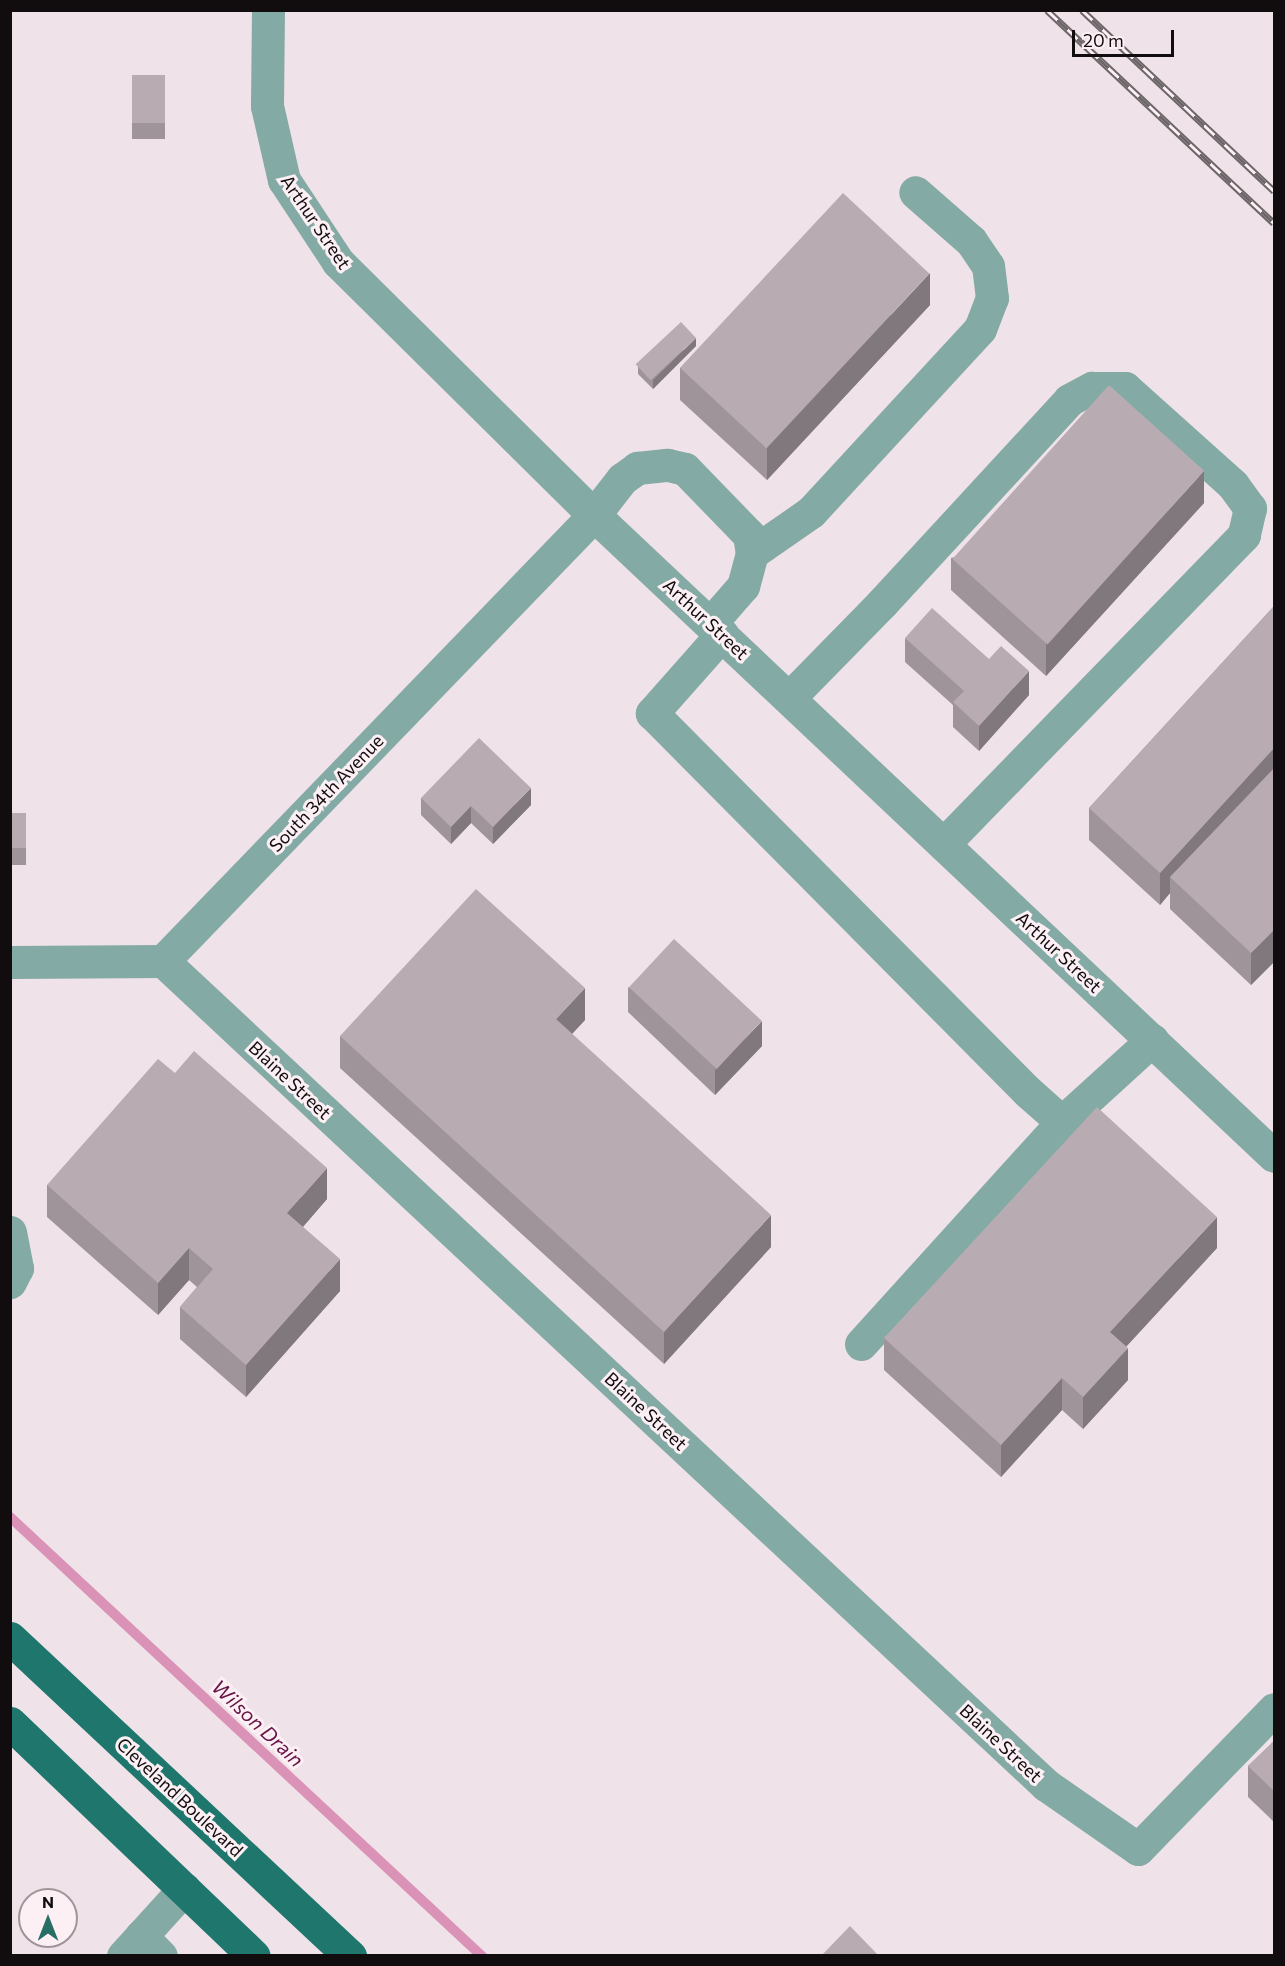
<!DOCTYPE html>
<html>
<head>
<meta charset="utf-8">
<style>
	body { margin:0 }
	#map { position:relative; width:1285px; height:1966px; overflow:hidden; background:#efe2e8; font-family:Commissioner,sans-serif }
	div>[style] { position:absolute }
	.stream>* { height:10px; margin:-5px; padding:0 5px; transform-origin:5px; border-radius:5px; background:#da93b7 }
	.minor>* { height:33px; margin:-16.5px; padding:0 16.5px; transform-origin:16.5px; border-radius:16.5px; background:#83aaa4 }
	.major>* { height:33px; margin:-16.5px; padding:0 16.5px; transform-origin:16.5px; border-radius:16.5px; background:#1e766c }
	.rail>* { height:7px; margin-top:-3.5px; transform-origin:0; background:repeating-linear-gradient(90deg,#fcf0f5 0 14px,#6d6669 0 28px); box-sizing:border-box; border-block:2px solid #6d6669 }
	.wall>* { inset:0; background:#9e9499; transform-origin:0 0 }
	.shaded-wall>* { inset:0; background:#81787d }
	.building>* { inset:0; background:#b8acb2; transform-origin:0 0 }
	span { translate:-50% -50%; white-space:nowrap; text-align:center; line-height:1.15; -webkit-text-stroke:6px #fcf0f5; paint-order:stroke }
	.street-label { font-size:18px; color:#110d0f }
	.water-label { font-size:20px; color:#661446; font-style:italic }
	.frame { position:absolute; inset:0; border:12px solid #110d0f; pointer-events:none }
	.north { position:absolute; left:18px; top:1888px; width:60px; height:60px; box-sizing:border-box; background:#fcf0f5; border:2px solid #9e9599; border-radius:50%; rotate:0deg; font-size:16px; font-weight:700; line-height:24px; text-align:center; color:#110d0f }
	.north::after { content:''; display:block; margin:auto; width:21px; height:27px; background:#276f66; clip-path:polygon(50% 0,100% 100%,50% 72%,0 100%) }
	.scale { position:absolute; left:1072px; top:30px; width:102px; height:27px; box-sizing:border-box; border:3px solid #110d0f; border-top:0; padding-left:8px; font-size:18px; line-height:21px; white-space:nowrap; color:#110d0f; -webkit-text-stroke:4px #fcf0f5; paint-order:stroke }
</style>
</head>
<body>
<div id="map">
	<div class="stream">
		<div style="left:10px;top:1517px;width:645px;rotate:42.93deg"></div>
	</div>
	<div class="minor">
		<div style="left:268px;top:10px;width:96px;rotate:90.6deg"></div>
		<div style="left:267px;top:106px;width:76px;rotate:77.1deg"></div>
		<div style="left:284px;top:180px;width:98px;rotate:56.6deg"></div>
		<div style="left:338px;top:262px;width:360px;rotate:44.7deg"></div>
		<div style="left:594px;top:515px;width:934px;rotate:43.31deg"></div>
		<div style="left:752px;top:553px;width:72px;rotate:-34.8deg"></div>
		<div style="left:811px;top:512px;width:249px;rotate:-47.3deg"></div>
		<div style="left:980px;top:329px;width:33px;rotate:-69deg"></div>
		<div style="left:992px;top:298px;width:32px;rotate:-97deg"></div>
		<div style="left:988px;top:266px;width:30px;rotate:-124deg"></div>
		<div style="left:971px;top:241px;width:74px;rotate:-138.8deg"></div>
		<div style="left:722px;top:634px;width:106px;rotate:131.5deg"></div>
		<div style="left:652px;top:713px;width:534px;rotate:45.23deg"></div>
		<div style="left:1028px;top:1092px;width:45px;rotate:41.4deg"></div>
		<div style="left:1062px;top:1122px;width:122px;rotate:-42.3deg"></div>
		<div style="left:789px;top:698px;width:133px;rotate:-45.6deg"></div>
		<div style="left:882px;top:603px;width:276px;rotate:-47.3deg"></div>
		<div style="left:1069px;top:400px;width:26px;rotate:-28deg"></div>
		<div style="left:1092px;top:388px;width:33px"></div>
		<div style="left:1125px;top:388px;width:145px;rotate:41.9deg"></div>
		<div style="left:1233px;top:485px;width:29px;rotate:54deg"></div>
		<div style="left:1250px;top:508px;width:28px;rotate:103deg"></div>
		<div style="left:1244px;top:535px;width:431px;rotate:134.2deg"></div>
		<div style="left:163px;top:961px;width:1208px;rotate:43.02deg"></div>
		<div style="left:1046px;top:1785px;width:112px;rotate:34.8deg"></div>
		<div style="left:1138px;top:1849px;width:195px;rotate:-45.8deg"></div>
		<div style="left:10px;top:962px;width:153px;rotate:-0.4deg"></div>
		<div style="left:163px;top:961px;width:620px;rotate:-45.98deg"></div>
		<div style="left:594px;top:515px;width:46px;rotate:-52.1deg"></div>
		<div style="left:622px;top:479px;width:19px;rotate:-36deg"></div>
		<div style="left:637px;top:468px;width:31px;rotate:-6deg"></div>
		<div style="left:668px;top:465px;width:17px;rotate:13deg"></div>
		<div style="left:685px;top:469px;width:92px;rotate:45.9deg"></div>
		<div style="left:749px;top:535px;width:18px;rotate:81deg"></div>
		<div style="left:752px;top:553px;width:34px;rotate:105deg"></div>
		<div style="left:743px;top:586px;width:50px;rotate:131deg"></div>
		<div style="left:10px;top:1232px;width:37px;rotate:79deg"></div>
		<div style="left:17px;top:1268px;width:16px;rotate:117deg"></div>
		<div style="left:861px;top:1344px;width:299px;rotate:-47.8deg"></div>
		<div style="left:141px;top:1936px;width:28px;rotate:45deg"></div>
		<div style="left:123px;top:1956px;width:91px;rotate:-47.7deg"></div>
	</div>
	<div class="major">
		<div style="left:10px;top:1638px;width:466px;rotate:43.1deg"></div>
		<div style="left:10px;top:1723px;width:337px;rotate:43.7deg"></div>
	</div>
	<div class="rail">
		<div style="left:1047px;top:10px;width:311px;rotate:43.2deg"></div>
		<div style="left:1082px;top:10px;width:264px;rotate:43.3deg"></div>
	</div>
	<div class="wall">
		<div style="left:132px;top:75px;width:33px;height:64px"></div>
		<div style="clip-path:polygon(930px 305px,767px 480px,680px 400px,680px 368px)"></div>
		<div style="clip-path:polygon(696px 346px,653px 389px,638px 374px,638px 366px)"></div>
		<div style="clip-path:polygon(1204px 503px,1046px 676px,951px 590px,951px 558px)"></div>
		<div style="clip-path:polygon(1275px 605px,1275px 961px,1251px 985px,1170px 909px,1170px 893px,1160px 905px,1089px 840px,1089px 808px)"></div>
		<div style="clip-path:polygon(905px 638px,1029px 695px,979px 751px,953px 727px,953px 705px,905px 662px)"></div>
		<div style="clip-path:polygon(421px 798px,531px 805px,493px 844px,471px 823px,451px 844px,421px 815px)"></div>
		<div style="left:10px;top:813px;width:16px;height:52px"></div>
		<div style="clip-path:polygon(628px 987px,762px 1046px,715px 1095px,628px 1012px)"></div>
		<div style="clip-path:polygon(585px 1020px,572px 1034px,771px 1247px,664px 1364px,340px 1068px,340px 1036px)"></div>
		<div style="clip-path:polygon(47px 1185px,327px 1199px,303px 1227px,340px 1291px,246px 1397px,180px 1339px,180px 1307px,197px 1287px,189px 1280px,158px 1315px,47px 1217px)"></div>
		<div style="clip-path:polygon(1217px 1248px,1126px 1347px,1128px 1380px,1083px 1429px,1062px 1410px,1001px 1477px,884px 1370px,884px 1338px)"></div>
		<div style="clip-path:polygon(1275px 1740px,1275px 1823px,1248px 1797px,1248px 1766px)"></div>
	</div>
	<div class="shaded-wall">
		<div style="clip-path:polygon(930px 273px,930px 305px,767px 480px,767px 448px)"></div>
		<div style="clip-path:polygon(696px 338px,696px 346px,653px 389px,653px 380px)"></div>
		<div style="clip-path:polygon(1204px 471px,1204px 503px,1046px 676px,1046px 644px)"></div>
		<div style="clip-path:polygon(1029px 671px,1029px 695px,979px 751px,979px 726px)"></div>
		<div style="clip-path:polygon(1275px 747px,1275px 779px,1170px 877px,1170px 893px,1160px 905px,1160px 873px)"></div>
		<div style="clip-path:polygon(531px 788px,531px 805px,493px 844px,493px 827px)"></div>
		<div style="clip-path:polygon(471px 806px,471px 823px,451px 844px,451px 827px)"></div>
		<div style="clip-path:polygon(1275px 929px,1275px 961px,1251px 985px,1251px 953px)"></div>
		<div style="clip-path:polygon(585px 988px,585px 1020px,556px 1051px,556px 1019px)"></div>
		<div style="clip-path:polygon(762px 1021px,762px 1046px,715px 1095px,715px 1070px)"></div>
		<div style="clip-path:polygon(327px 1168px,327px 1199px,287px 1245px,287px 1213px)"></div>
		<div style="clip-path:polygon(771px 1215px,771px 1247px,664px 1364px,664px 1332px)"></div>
		<div style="clip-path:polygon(1217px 1217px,1217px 1248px,1110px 1364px,1110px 1332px)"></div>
		<div style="clip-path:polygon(189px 1248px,189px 1280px,158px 1315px,158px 1283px)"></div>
		<div style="clip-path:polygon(340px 1259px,340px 1291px,246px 1397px,246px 1365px)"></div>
		<div style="clip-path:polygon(1128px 1348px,1128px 1380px,1083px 1429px,1083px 1397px)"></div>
		<div style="clip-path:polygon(1062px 1378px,1062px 1410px,1001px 1477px,1001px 1445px)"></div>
	</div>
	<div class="building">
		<div style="left:132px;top:75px;width:33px;height:48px"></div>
		<div style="left:843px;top:193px;width:118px;height:239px;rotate:43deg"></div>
		<div style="left:681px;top:322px;width:22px;height:62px;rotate:47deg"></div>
		<div style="left:1109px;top:385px;width:128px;height:234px;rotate:42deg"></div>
		<div style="clip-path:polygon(1275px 605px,1275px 747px,1160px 873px,1089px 808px)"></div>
		<div style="clip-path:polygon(932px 608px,989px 659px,1001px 646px,1029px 671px,979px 726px,953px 702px,964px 691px,905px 638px)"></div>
		<div style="clip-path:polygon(479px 738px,531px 788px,493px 827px,471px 806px,451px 827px,421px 798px)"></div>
		<div style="clip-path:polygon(1275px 767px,1275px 929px,1251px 953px,1170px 877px)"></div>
		<div style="left:10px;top:813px;width:16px;height:35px"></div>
		<div style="clip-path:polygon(476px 889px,585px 988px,556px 1019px,771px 1215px,664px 1332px,340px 1036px)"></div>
		<div style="left:674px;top:939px;width:120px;height:66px;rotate:43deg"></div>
		<div style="clip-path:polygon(194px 1051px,327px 1168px,287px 1213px,340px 1259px,246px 1365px,180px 1307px,213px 1269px,189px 1248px,158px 1283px,47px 1185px,158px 1059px,175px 1073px)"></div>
		<div style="clip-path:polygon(1097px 1107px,1217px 1217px,1110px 1332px,1128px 1348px,1083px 1397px,1062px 1378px,1001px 1445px,884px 1338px)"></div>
		<div style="clip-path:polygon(1275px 1740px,1275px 1792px,1248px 1766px)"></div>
		<div style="clip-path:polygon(850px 1926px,879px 1956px,821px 1956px)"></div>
	</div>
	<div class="street-label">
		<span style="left:316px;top:222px;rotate:56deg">Arthur Street</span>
		<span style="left:706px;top:619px;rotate:43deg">Arthur Street</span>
		<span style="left:326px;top:793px;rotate:-46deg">South 34th Avenue</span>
		<span style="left:1059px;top:952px;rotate:43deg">Arthur Street</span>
		<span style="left:290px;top:1080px;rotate:43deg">Blaine Street</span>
		<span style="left:646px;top:1411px;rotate:43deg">Blaine Street</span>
		<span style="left:1001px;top:1743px;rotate:43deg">Blaine Street</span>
		<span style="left:180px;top:1797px;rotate:43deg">Cleveland Boulevard</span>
	</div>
	<div class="water-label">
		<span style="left:258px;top:1723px;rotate:43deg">Wilson Drain</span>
	</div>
	<div class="frame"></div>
	<div class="north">N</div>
	<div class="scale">20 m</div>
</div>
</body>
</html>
